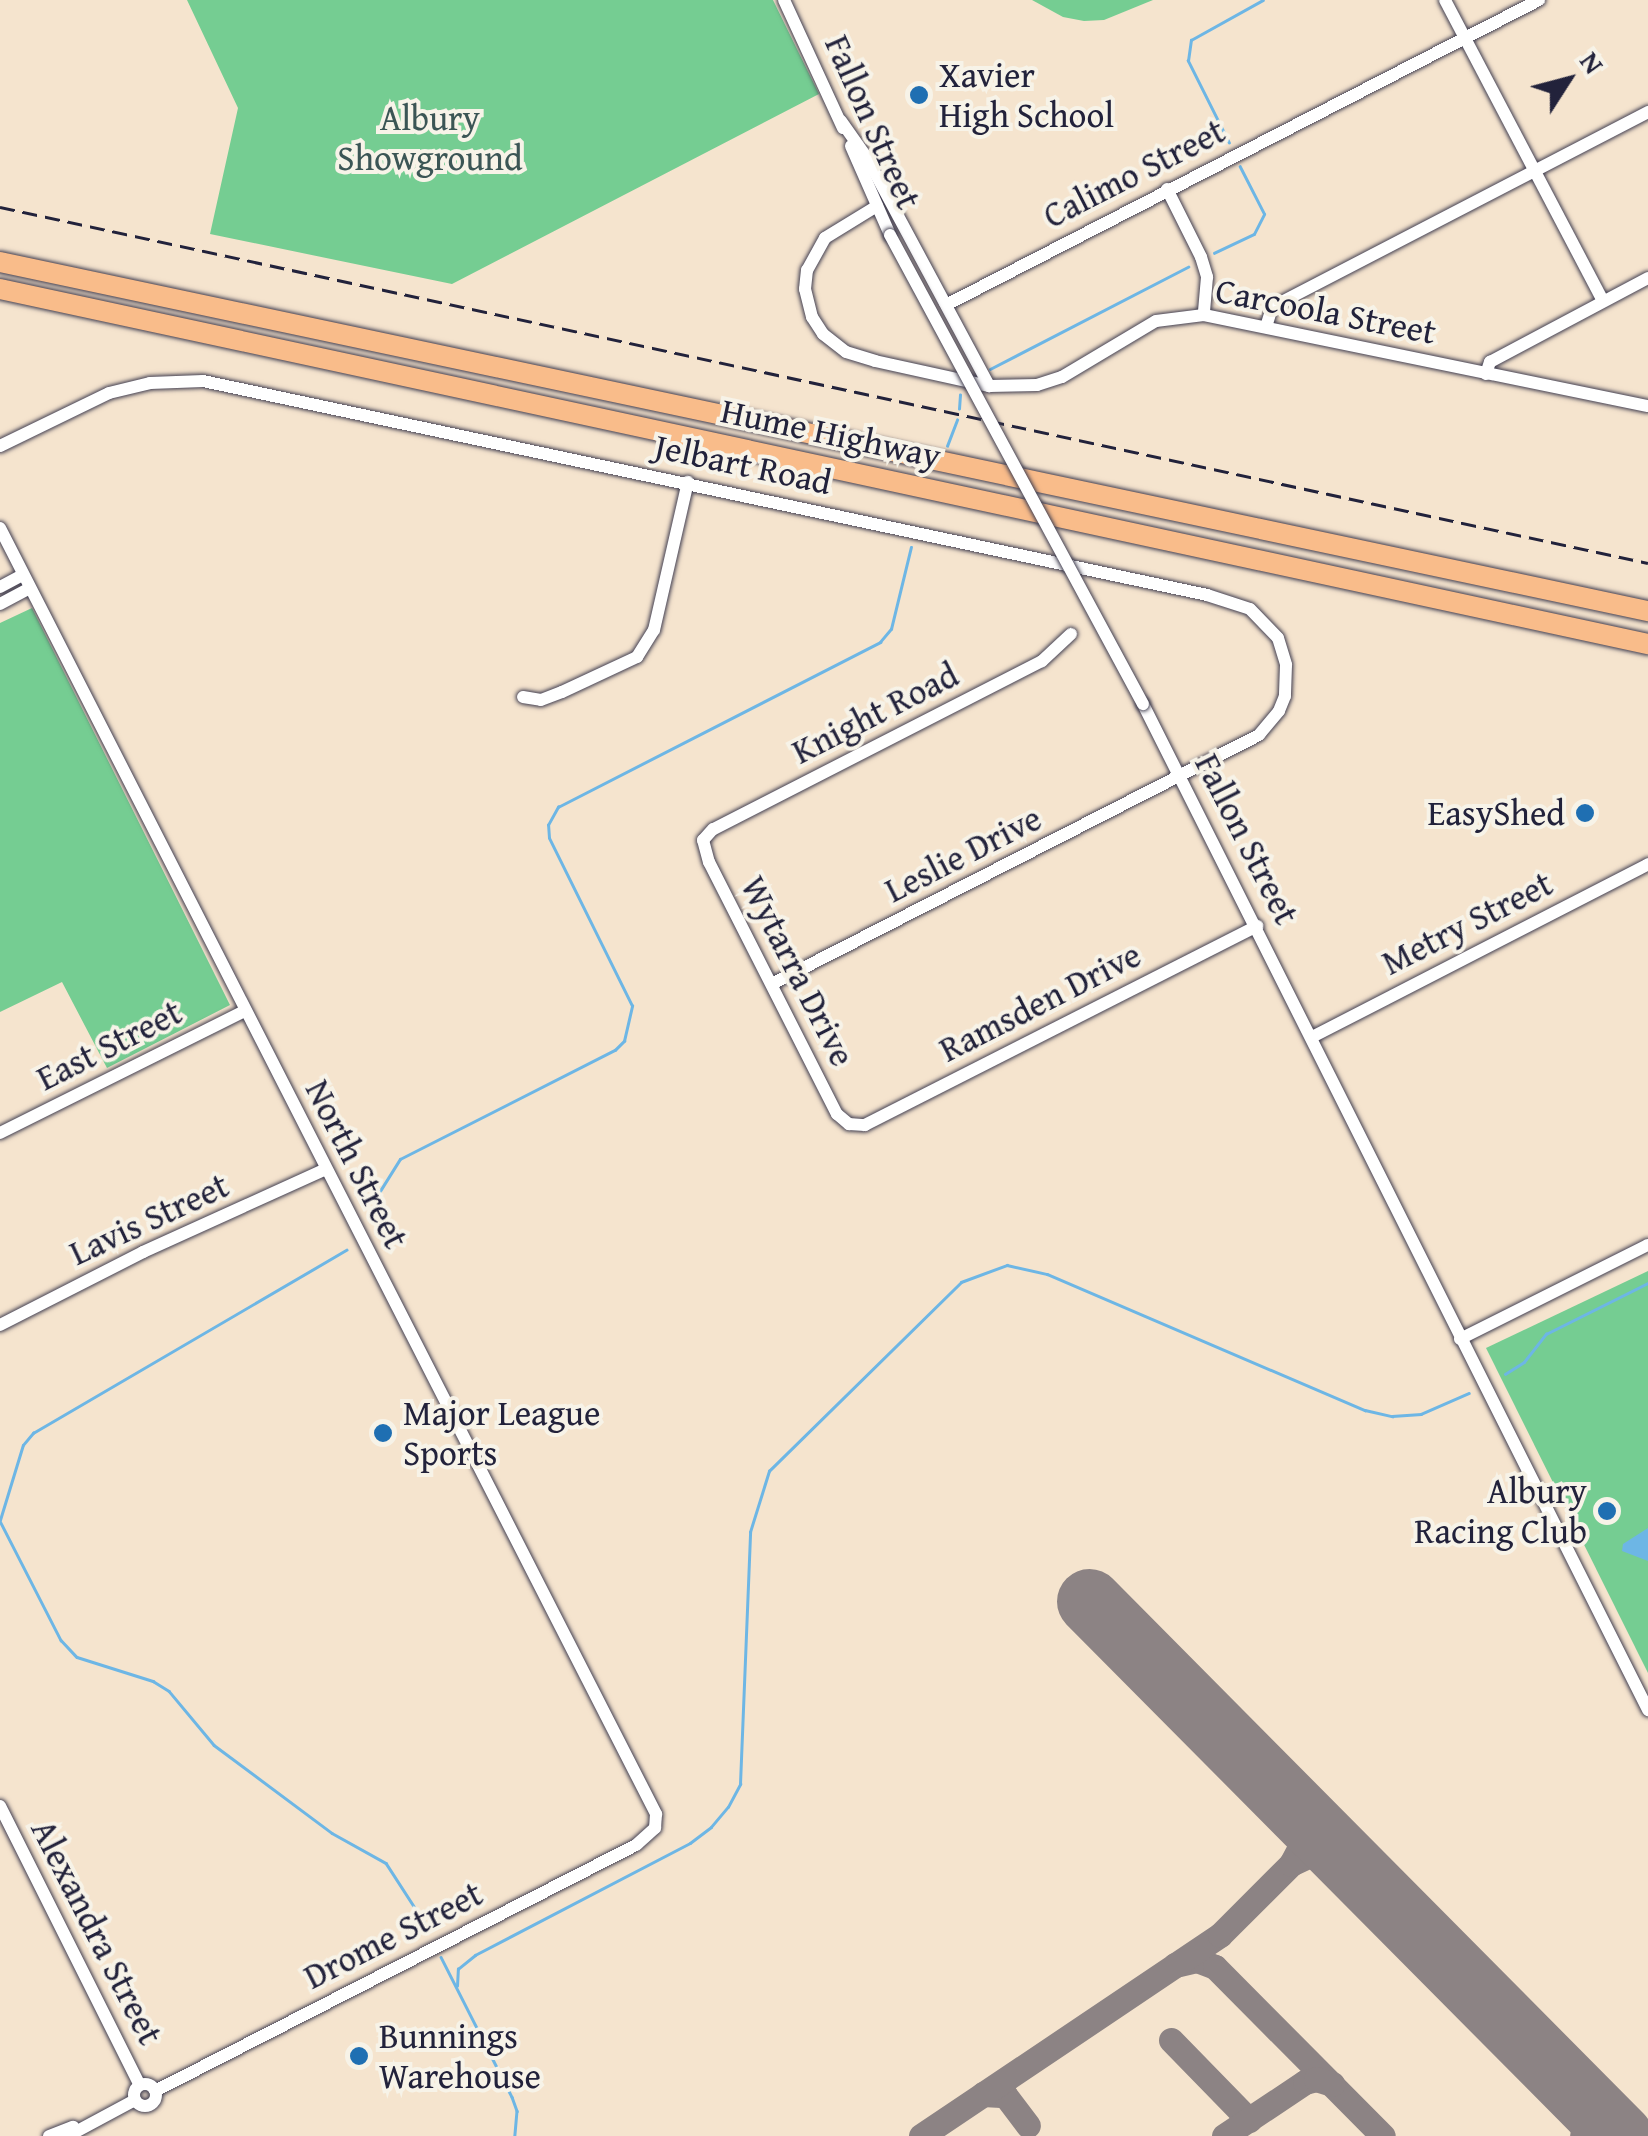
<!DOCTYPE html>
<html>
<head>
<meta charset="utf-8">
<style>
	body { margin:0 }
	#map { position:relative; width:1648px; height:2136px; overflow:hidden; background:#f5e4ce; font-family:"Gentium Book Plus",serif }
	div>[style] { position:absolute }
	.green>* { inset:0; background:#75cd92 }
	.water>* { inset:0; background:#6db6e5 }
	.stream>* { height:2.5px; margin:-1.25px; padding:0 1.25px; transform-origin:1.25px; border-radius:1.25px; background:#6db6e5 }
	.taxiway>* { height:25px; margin:-12.5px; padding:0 12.5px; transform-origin:12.5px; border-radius:12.5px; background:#8c8384 }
	.runway>* { height:65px; margin:-32.5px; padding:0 32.5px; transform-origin:32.5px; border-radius:32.5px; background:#8c8384 }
	.roads { filter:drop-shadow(0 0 2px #423f51) drop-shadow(0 0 2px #423f51) }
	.minor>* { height:12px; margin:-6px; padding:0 6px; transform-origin:6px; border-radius:6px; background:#fff }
	.minor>.ring { margin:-6px; padding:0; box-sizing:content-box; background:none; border:12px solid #fff; border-radius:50% }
	.highway>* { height:20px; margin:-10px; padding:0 10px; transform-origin:10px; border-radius:10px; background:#f9bc8a }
	.rail>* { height:2.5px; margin-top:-1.25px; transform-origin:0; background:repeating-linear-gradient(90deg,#22223b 0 15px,transparent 0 23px) }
	.bridges { filter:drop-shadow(0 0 2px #423f51) drop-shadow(0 0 2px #423f51) }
	.minor-bridge>* { height:12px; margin:-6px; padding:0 6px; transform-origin:6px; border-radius:6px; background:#fff }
	.dots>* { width:28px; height:28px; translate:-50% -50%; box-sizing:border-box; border:5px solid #f7f3e8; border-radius:50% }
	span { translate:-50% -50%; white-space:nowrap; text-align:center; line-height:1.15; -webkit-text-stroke:8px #f7f3e8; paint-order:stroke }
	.poi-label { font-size:35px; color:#22223b }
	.left { translate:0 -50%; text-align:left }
	.right { translate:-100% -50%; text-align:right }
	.park-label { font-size:35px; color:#3b5555 }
	.street-label { font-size:35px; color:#22223b }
	.north { position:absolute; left:1518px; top:30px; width:100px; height:100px; -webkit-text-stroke:8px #f7f3e8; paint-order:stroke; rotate:54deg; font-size:28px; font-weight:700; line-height:40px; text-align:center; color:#22223b }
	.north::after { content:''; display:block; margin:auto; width:35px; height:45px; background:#22223b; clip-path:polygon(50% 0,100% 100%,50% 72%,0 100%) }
</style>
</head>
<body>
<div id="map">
	<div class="green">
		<div style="clip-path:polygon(187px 0,773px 0,819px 94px,452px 284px,210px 234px,238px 108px)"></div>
		<div style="clip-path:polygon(1032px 0,1153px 0,1104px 20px,1084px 21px,1063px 17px)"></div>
		<div style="clip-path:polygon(32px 608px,230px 1005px,107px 1068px,62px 982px,0 1012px,0 623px)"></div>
		<div style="clip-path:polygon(1648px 1271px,1648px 1673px,1486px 1348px)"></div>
	</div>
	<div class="water">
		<div style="clip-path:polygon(1648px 1528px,1648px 1561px,1622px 1551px,1623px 1544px)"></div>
	</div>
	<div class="stream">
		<div style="left:1229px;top:143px;width:92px;rotate:-116.6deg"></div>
		<div style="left:1188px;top:61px;width:21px;rotate:-82deg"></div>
		<div style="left:1191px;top:40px;width:82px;rotate:-29.1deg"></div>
		<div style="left:1214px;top:253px;width:44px;rotate:-25.4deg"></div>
		<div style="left:1254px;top:234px;width:22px;rotate:-63deg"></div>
		<div style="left:1264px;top:214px;width:53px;rotate:-117.1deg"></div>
		<div style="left:990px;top:369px;width:223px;rotate:-27.3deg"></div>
		<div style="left:959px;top:409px;width:14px;rotate:-86deg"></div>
		<div style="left:947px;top:446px;width:28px;rotate:-69deg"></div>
		<div style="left:375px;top:1199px;width:47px;rotate:-58deg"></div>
		<div style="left:400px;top:1159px;width:241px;rotate:-26.9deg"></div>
		<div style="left:615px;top:1050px;width:13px;rotate:-45deg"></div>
		<div style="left:624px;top:1041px;width:36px;rotate:-77deg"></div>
		<div style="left:632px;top:1006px;width:187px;rotate:-116.3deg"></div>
		<div style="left:549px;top:838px;width:13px;rotate:-94deg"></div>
		<div style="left:548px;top:825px;width:21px;rotate:-61deg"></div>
		<div style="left:558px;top:807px;width:362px;rotate:-27.1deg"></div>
		<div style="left:880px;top:642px;width:17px;rotate:-50deg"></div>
		<div style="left:891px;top:629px;width:84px;rotate:-76.3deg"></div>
		<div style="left:1505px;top:1374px;width:22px;rotate:-32deg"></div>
		<div style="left:1524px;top:1362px;width:36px;rotate:-52deg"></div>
		<div style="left:1546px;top:1334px;width:114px;rotate:-26.6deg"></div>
		<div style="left:0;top:1520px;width:78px;rotate:-73deg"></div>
		<div style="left:23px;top:1445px;width:16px;rotate:-50deg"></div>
		<div style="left:33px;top:1433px;width:363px;rotate:-30.3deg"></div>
		<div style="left:0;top:1521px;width:134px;rotate:62.9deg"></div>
		<div style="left:61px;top:1640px;width:23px;rotate:47deg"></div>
		<div style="left:77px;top:1657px;width:80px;rotate:17.5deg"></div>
		<div style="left:153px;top:1681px;width:19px;rotate:32deg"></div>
		<div style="left:169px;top:1691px;width:70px;rotate:50.2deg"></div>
		<div style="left:214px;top:1745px;width:147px;rotate:36.7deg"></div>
		<div style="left:332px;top:1833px;width:62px;rotate:29.1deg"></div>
		<div style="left:386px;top:1863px;width:77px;rotate:57.1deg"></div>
		<div style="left:441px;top:1957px;width:157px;rotate:63.1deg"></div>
		<div style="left:512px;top:2097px;width:15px;rotate:70deg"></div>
		<div style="left:517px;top:2111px;width:25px;rotate:95deg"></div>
		<div style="left:457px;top:1986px;width:17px;rotate:-87deg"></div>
		<div style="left:458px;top:1969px;width:22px;rotate:-39deg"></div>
		<div style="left:475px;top:1955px;width:242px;rotate:-27.5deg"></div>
		<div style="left:690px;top:1843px;width:26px;rotate:-37deg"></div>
		<div style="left:711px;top:1827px;width:26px;rotate:-50deg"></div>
		<div style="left:728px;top:1807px;width:26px;rotate:-62deg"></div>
		<div style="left:740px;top:1784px;width:252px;rotate:-87.7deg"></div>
		<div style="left:750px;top:1532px;width:64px;rotate:-72.7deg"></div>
		<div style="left:769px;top:1471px;width:269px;rotate:-44.5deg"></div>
		<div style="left:961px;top:1282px;width:49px;rotate:-20.3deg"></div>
		<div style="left:1007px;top:1265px;width:41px;rotate:12.7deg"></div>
		<div style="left:1047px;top:1274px;width:346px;rotate:23.2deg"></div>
		<div style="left:1365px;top:1410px;width:28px;rotate:13deg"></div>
		<div style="left:1392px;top:1416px;width:29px;rotate:-4deg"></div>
		<div style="left:1421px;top:1414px;width:52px;rotate:-23.6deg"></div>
	</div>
	<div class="taxiway">
		<div style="left:1291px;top:1864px;width:23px;rotate:-25deg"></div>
		<div style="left:1312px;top:1854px;width:27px;rotate:8deg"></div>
		<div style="left:1339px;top:1858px;width:88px;rotate:42.7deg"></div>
		<div style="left:1175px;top:1965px;width:23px;rotate:-13deg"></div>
		<div style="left:1197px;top:1960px;width:19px;rotate:21deg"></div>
		<div style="left:1215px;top:1967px;width:238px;rotate:45.2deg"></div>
		<div style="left:1521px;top:2036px;width:86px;rotate:46.9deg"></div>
		<div style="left:1580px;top:2099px;width:20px;rotate:75deg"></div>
		<div style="left:1585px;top:2118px;width:18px;rotate:99deg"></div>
		<div style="left:1171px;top:2040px;width:112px;rotate:45.7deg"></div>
		<div style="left:983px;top:2094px;width:22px;rotate:3deg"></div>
		<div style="left:1005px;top:2095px;width:38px;rotate:53deg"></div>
		<div style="left:921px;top:2136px;width:360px;rotate:-33.9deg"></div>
		<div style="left:1220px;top:1935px;width:100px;rotate:-45deg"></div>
		<div style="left:1291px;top:1864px;width:24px;rotate:-62deg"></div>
		<div style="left:1302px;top:1843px;width:24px;rotate:-97deg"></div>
		<div style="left:1299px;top:1819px;width:91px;rotate:-131.9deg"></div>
		<div style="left:1224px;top:2136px;width:97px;rotate:-33.7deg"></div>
		<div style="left:1305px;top:2082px;width:11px;rotate:-15deg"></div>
		<div style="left:1316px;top:2079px;width:17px;rotate:17deg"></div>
	</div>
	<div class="runway">
		<div style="left:1089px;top:1601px;width:754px;rotate:45.21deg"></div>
	</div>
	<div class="roads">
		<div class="minor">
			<div style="left:784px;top:0;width:141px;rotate:65.3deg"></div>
			<div style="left:1445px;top:0;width:340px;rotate:62.3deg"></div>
			<div style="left:841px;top:121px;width:45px;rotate:54.9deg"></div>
			<div style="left:867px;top:158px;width:259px;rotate:61.8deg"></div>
			<div style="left:851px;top:146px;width:97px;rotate:66.3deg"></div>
			<div style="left:1167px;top:189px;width:76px;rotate:63.4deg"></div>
			<div style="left:1201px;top:257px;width:21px;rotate:73deg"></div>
			<div style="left:1207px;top:277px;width:38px;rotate:95deg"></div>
			<div style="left:877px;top:206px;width:61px;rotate:148.4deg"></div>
			<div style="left:825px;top:238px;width:37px;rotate:119deg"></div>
			<div style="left:807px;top:270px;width:19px;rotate:96deg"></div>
			<div style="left:805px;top:289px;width:29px;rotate:76deg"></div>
			<div style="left:812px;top:317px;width:20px;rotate:57deg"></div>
			<div style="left:823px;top:334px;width:29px;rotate:38deg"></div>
			<div style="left:846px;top:352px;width:30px;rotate:17deg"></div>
			<div style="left:875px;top:361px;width:117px;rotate:12.4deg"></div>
			<div style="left:989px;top:386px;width:48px;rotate:-1.2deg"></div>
			<div style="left:1037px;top:385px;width:26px;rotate:-18deg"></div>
			<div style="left:1062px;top:377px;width:109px;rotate:-30.8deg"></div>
			<div style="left:1156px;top:321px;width:48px;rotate:-7.1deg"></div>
			<div style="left:1204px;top:315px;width:453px;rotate:11.6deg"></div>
			<div style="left:946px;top:305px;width:667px;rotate:-27.22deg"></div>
			<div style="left:1266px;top:327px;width:21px;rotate:-73deg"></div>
			<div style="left:1272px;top:307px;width:424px;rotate:-27.4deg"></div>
			<div style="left:1486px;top:374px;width:13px;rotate:-72deg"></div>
			<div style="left:1490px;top:362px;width:179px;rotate:-28deg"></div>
			<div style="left:0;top:446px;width:121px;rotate:-25.9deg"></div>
			<div style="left:109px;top:393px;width:42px;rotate:-13.7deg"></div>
			<div style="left:150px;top:383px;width:53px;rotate:-2.2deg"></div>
			<div style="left:203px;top:381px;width:1027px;rotate:12.03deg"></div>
			<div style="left:1207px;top:595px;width:45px;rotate:18deg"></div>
			<div style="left:1250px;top:609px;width:40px;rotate:46deg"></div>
			<div style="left:1278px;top:638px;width:28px;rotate:73deg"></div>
			<div style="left:1286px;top:665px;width:31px;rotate:92deg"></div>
			<div style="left:1285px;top:696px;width:16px;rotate:112deg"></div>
			<div style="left:1279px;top:711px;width:31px;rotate:130deg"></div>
			<div style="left:1259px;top:735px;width:547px;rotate:152.92deg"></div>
			<div style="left:0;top:528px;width:1444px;rotate:62.97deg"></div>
			<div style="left:656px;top:1814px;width:14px;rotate:94deg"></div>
			<div style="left:655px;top:1828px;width:25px;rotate:138deg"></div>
			<div style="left:636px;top:1845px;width:540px;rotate:152.91deg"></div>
			<div style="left:0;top:587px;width:26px;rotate:-28deg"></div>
			<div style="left:0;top:604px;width:34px;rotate:-28deg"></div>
			<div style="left:1071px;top:634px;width:40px;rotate:137deg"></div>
			<div style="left:1042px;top:661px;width:369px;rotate:152.9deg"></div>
			<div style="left:713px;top:829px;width:15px;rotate:132deg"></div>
			<div style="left:703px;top:840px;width:23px;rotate:75deg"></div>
			<div style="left:709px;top:862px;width:283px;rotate:63.1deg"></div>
			<div style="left:837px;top:1114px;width:16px;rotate:40deg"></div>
			<div style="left:849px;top:1124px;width:16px;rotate:4deg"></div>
			<div style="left:865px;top:1125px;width:440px;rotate:-26.9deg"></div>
			<div style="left:523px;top:697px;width:18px;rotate:9deg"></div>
			<div style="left:541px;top:700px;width:22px;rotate:-21deg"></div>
			<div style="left:562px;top:692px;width:83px;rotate:-25deg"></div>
			<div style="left:637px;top:657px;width:32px;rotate:-58deg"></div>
			<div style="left:654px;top:630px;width:152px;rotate:-77.1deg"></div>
			<div style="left:1143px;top:704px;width:1126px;rotate:63.34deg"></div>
			<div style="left:1314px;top:1036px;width:376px;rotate:-27.2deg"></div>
			<div style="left:0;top:1133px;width:274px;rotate:-26.5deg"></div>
			<div style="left:0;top:1325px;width:161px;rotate:-27deg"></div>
			<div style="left:143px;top:1252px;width:201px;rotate:-24.4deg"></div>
			<div style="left:1460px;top:1339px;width:210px;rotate:-26.6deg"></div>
			<div style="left:0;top:1806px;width:312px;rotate:63.4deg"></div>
			<div class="ring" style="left:134px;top:2084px;width:10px;height:10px"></div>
			<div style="left:49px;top:2136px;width:26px;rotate:-21deg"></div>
			<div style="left:68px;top:2136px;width:76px;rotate:-28.2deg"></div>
		</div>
		<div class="highway">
			<div style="left:0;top:262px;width:1685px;rotate:11.96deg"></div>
			<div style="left:0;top:289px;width:1686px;rotate:12.16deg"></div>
		</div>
	</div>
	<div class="rail">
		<div style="left:0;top:207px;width:1686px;rotate:12.19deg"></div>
	</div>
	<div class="bridges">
		<div class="minor-bridge">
			<div style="left:890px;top:235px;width:533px;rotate:61.66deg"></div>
		</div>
	</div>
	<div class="dots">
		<div style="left:919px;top:95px;background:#1f6fb2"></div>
		<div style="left:1585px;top:813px;background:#1f6fb2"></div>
		<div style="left:383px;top:1433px;background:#1f6fb2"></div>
		<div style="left:1607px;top:1511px;background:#1f6fb2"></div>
		<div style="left:359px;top:2056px;background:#1f6fb2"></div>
	</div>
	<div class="poi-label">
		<span class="left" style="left:939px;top:95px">Xavier<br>High School</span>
		<span class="right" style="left:1565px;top:813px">EasyShed</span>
		<span class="left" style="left:403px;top:1433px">Major League<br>Sports</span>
		<span class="right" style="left:1587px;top:1511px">Albury<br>Racing Club</span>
		<span class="left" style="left:379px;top:2056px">Bunnings<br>Warehouse</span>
	</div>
	<div class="park-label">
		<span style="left:430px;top:138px">Albury<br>Showground</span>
	</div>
	<div class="street-label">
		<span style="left:873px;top:122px;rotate:66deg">Fallon Street</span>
		<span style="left:1134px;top:173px;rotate:-27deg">Calimo Street</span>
		<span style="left:1326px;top:311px;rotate:11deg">Carcoola Street</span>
		<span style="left:831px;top:433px;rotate:12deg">Hume Highway</span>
		<span style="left:743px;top:464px;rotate:12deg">Jelbart Road</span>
		<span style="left:875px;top:713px;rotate:-27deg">Knight Road</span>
		<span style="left:1247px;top:839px;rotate:63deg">Fallon Street</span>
		<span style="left:963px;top:854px;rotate:-27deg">Leslie Drive</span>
		<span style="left:1467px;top:923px;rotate:-27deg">Metry Street</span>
		<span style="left:798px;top:971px;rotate:63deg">Wytarra Drive</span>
		<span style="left:1040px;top:1002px;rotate:-27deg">Ramsden Drive</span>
		<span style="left:109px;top:1045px;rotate:-27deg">East Street</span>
		<span style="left:357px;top:1164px;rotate:63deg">North Street</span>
		<span style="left:149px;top:1219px;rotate:-25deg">Lavis Street</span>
		<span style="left:97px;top:1932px;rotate:63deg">Alexandra Street</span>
		<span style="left:393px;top:1935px;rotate:-27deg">Drome Street</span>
	</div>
	<div class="north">N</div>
</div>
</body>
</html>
